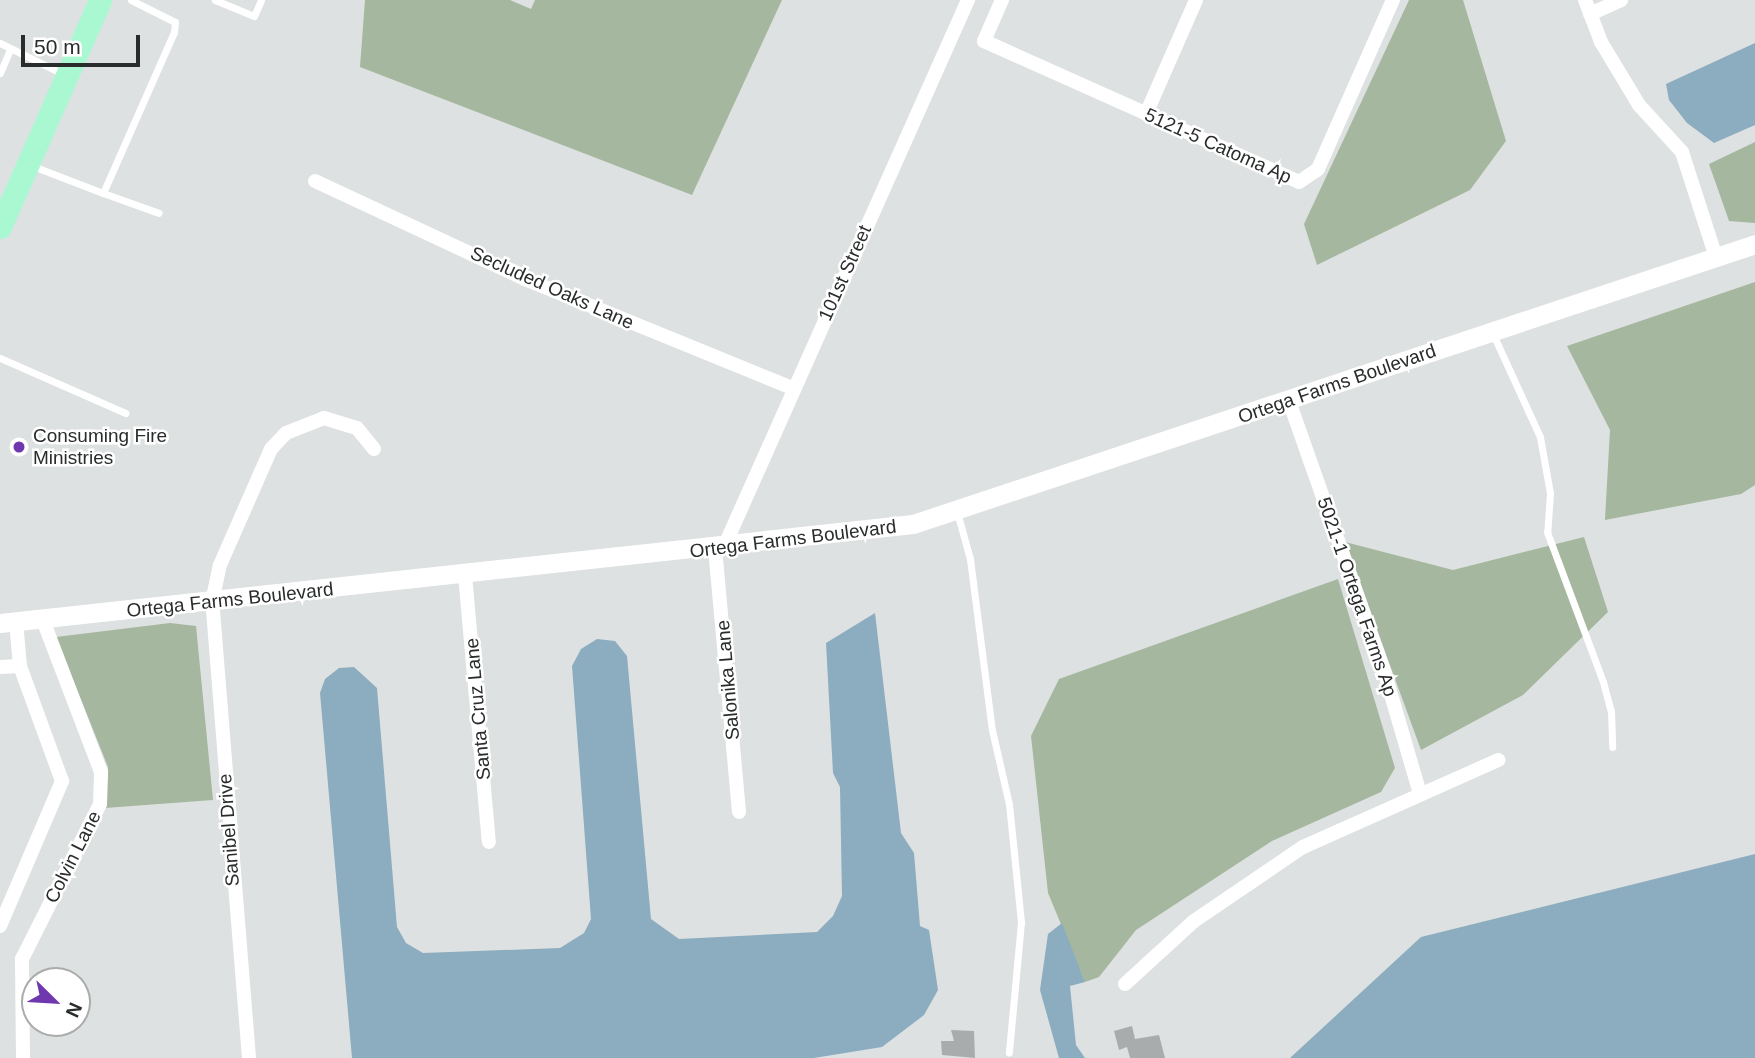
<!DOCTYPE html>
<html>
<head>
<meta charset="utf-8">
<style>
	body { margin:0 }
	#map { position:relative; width:1755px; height:1058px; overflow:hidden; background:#dee1e1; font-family:Arial,sans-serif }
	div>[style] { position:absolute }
	.green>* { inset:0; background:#a5b79e }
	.water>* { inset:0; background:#8badbf }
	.building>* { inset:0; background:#a9acad }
	.lane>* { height:7px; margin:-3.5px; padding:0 3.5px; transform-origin:3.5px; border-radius:3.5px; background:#fff }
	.street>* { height:14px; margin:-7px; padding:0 7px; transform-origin:7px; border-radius:7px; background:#fff }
	.secondary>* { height:19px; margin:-9.5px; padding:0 9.5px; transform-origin:9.5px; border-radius:9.5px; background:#fff }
	.primary>* { height:23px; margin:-11.5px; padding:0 11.5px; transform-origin:11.5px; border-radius:11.5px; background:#aaf8d2 }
	.dots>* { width:19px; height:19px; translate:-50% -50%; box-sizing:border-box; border:4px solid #fff; border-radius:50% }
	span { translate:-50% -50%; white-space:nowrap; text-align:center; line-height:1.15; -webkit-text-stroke:5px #fff; paint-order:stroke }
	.street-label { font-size:19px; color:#2a2c2c }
	.poi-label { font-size:19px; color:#2a2c2c }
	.left { translate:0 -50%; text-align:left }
	.north { position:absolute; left:21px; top:967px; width:70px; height:70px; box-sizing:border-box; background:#fff; border:2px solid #aaabab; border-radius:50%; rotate:114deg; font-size:19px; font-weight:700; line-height:28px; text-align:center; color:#2a2c2c }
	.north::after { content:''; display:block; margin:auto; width:24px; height:32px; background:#7038ae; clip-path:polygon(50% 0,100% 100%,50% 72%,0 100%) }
	.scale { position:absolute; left:21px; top:35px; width:119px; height:32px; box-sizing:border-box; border:4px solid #2a2c2c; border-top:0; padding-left:9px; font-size:21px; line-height:24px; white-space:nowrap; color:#2a2c2c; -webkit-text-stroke:5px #fff; paint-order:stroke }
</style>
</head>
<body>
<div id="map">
	<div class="green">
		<div style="clip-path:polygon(365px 0,510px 0,531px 9px,535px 0,782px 0,692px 195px,360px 67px)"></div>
		<div style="clip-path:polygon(1409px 0,1463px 0,1506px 141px,1470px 190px,1317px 265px,1304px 224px)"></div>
		<div style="clip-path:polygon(1755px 142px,1755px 223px,1729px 221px,1709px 164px)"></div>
		<div style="clip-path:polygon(1755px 282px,1755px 485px,1741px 494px,1605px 520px,1610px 430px,1567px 346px)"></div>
		<div style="clip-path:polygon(1584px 537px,1608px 612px,1523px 695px,1421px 750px,1345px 542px,1453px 570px)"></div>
		<div style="clip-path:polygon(1338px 579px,1395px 768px,1381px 792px,1272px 841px,1136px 930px,1099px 977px,1085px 982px,1048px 893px,1031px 736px,1059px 679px)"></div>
		<div style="clip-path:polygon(170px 623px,196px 626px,213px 800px,105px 808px,108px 767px,56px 637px)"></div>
	</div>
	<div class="water">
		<div style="clip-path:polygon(1755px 43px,1755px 125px,1714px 143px,1687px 123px,1669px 100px,1666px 84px)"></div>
		<div style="clip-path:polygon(875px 613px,901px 833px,914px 853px,920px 926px,929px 930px,938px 990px,924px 1015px,882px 1047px,814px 1058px,352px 1058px,320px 693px,325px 679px,339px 668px,354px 667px,377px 688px,397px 927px,406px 943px,423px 953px,560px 948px,584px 933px,591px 919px,572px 666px,581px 649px,597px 639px,615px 641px,627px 656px,651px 919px,679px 939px,817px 932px,833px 916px,842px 896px,840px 787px,833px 773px,826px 643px)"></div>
		<div style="clip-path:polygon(1755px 854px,1755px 1058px,1290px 1058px,1421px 937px)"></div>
		<div style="clip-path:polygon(1062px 923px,1085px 982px,1070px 986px,1076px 1045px,1085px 1058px,1059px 1058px,1040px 990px,1048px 934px)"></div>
	</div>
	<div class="building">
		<div style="clip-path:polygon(1132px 1026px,1135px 1039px,1159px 1035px,1165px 1058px,1130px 1058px,1127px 1047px,1119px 1050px,1114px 1031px)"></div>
		<div style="clip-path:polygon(951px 1030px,974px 1031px,975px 1058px,942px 1055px,941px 1041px,954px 1041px)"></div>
	</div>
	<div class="lane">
		<div style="left:215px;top:0;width:42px;rotate:22.3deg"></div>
		<div style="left:254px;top:16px;width:17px;rotate:-66deg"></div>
		<div style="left:0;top:43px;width:70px;rotate:26.2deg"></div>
		<div style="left:0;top:73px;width:26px;rotate:-67deg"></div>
		<div style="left:30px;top:165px;width:78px;rotate:21deg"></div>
		<div style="left:103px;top:193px;width:176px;rotate:-66.2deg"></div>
		<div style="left:174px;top:32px;width:10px;rotate:-84deg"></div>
		<div style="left:175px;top:22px;width:49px;rotate:-153.4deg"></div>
		<div style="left:103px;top:193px;width:59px;rotate:19.7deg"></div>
		<div style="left:1492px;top:332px;width:115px;rotate:65.4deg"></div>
		<div style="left:1540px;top:437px;width:57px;rotate:79.9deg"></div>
		<div style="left:1550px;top:493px;width:39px;rotate:94deg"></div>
		<div style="left:1547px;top:532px;width:160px;rotate:69.5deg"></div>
		<div style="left:1603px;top:682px;width:30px;rotate:75deg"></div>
		<div style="left:1611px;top:711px;width:36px;rotate:88deg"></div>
		<div style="left:0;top:358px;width:137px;rotate:23.7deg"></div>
		<div style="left:957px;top:512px;width:49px;rotate:74.5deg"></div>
		<div style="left:970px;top:559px;width:172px;rotate:82.7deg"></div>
		<div style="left:992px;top:730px;width:76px;rotate:77.1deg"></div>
		<div style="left:1009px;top:804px;width:119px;rotate:84.2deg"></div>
		<div style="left:1021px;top:922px;width:131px;rotate:95.3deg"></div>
	</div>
	<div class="street">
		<div style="left:1002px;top:0;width:45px;rotate:113.7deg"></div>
		<div style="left:984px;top:41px;width:345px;rotate:24.1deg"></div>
		<div style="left:1299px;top:182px;width:23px;rotate:-34deg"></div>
		<div style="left:1318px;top:169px;width:185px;rotate:-66.1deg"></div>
		<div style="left:1585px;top:0;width:45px;rotate:69.1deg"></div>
		<div style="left:1601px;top:42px;width:74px;rotate:58.9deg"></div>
		<div style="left:1639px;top:105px;width:64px;rotate:47.5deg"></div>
		<div style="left:1682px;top:152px;width:110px;rotate:72.1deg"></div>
		<div style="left:1590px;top:14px;width:34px;rotate:-24deg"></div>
		<div style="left:1146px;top:114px;width:124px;rotate:-66.3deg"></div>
		<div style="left:315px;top:181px;width:232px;rotate:25deg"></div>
		<div style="left:525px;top:279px;width:288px;rotate:22.2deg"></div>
		<div style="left:1289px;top:401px;width:289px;rotate:70.6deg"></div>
		<div style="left:1385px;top:674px;width:125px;rotate:73.7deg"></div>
		<div style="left:724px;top:547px;width:599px;rotate:-65.96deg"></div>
		<div style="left:715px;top:548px;width:265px;rotate:84.8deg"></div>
		<div style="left:465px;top:575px;width:268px;rotate:84.9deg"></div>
		<div style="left:0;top:667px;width:20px;rotate:-3deg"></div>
		<div style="left:20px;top:666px;width:44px;rotate:-95.2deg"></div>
		<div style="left:0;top:926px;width:158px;rotate:-66.8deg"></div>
		<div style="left:62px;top:781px;width:122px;rotate:-110.1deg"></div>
		<div style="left:1125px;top:984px;width:93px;rotate:-42.4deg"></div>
		<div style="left:1194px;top:921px;width:132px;rotate:-34.2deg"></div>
		<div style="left:1303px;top:847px;width:214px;rotate:-24deg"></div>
		<div style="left:23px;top:1058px;width:99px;rotate:-90.6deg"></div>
		<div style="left:22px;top:959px;width:174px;rotate:-63.3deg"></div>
		<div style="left:100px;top:804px;width:32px;rotate:-88deg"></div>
		<div style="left:101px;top:772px;width:163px;rotate:-110.9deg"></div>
		<div style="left:249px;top:1058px;width:457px;rotate:-94.6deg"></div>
		<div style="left:212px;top:602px;width:38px;rotate:-78deg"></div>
		<div style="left:220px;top:565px;width:127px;rotate:-66.3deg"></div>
		<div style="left:271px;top:449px;width:22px;rotate:-47deg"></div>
		<div style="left:286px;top:433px;width:41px;rotate:-21.5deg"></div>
		<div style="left:324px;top:418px;width:34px;rotate:17deg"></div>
		<div style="left:357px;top:428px;width:27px;rotate:51deg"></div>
	</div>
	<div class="secondary">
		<div style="left:0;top:623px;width:918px;rotate:-6.19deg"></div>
		<div style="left:913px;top:524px;width:887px;rotate:-18.39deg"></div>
	</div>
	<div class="primary">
		<div style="left:0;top:227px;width:248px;rotate:-66.2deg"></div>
	</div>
	<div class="dots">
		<div style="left:19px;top:447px;background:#7038ae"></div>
	</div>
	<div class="street-label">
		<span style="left:1218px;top:146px;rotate:24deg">5121-5 Catoma Ap</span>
		<span style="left:845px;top:273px;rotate:-66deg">101st Street</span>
		<span style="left:552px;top:288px;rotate:24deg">Secluded Oaks Lane</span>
		<span style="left:1337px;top:384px;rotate:-19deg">Ortega Farms Boulevard</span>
		<span style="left:793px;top:539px;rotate:-7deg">Ortega Farms Boulevard</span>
		<span style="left:1357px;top:597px;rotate:71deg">5021-1 Ortega Farms Ap</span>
		<span style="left:230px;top:600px;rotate:-6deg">Ortega Farms Boulevard</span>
		<span style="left:728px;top:680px;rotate:-95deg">Salonika Lane</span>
		<span style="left:478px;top:709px;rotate:-95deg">Santa Cruz Lane</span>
		<span style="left:229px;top:830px;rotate:-94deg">Sanibel Drive</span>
		<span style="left:73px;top:857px;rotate:-63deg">Colvin Lane</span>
	</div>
	<div class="poi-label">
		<span class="left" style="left:33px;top:447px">Consuming Fire<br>Ministries</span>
	</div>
	<div class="north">N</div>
	<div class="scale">50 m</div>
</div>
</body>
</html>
